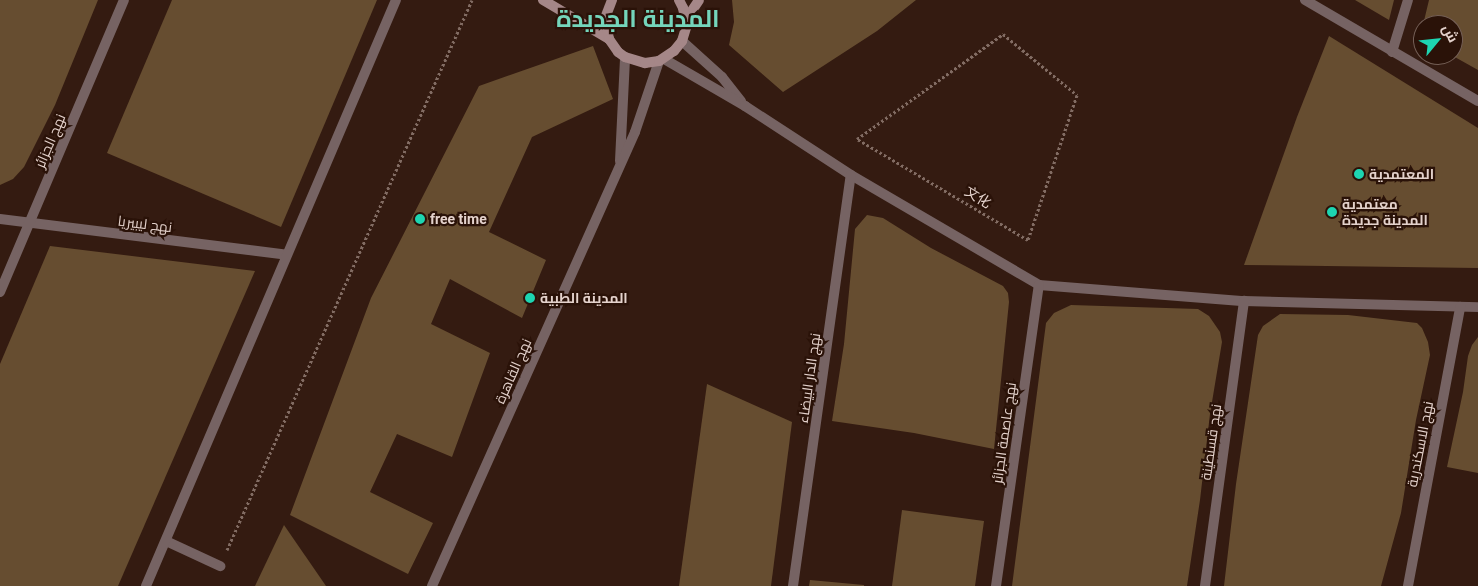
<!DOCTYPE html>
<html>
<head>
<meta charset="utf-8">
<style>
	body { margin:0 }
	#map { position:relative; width:1478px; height:586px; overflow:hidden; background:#341b11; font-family:Roboto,Cairo,"Noto Sans SC",sans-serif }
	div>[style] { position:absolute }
	.building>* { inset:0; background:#664d30 }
	.path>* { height:3px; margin-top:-1.5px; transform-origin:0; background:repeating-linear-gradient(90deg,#826c63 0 2.5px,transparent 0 5px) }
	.minor>* { height:10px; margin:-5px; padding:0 5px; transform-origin:5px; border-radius:5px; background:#766363 }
	.secondary>* { height:10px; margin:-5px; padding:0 5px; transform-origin:5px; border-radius:5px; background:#a58788 }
	.dots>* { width:14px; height:14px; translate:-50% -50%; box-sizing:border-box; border:2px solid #2a1208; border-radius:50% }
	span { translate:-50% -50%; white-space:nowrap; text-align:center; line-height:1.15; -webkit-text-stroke:4.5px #2a1208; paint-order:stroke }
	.street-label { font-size:14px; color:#e4d2cc }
	.poi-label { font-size:14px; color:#e4d2cc; font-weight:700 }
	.left { translate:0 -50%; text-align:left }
	.town-label { font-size:24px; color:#74d5bb; font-weight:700 }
	.north { position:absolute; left:1413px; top:15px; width:50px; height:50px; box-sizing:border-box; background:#2a1208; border:1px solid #745f56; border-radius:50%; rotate:62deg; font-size:14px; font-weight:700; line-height:20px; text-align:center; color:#e4d2cc }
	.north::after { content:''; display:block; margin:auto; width:18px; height:22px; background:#1dd5b1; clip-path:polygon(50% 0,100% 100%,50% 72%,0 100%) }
</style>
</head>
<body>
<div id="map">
	<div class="building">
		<div style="clip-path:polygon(0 0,98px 0,55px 105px,24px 167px,13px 179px,0 185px)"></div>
		<div style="clip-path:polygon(172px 0,377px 0,281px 227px,107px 153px)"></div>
		<div style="clip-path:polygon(732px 0,916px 0,877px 31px,783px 92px,729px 45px,734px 22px)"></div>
		<div style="clip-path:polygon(1355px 0,1394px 0,1389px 20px)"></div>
		<div style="clip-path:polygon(1429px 0,1478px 0,1478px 70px,1453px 56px,1453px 25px,1423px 25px)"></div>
		<div style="clip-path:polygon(1329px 36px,1478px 128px,1478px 268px,1244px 265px,1297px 117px)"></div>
		<div style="clip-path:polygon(593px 46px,613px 99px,532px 137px,489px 232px,546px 260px,522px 318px,450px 279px,431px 324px,490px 353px,452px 457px,397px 434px,370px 492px,433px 523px,408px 574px,290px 515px,371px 298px,479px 86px)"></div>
		<div style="clip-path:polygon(867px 215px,883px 218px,931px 248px,1003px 286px,1008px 293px,1009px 302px,994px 449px,914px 433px,832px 421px,844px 344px,855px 229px)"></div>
		<div style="clip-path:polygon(50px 246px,255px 271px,118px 586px,0 586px,0 364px)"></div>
		<div style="clip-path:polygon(1071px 305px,1198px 309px,1209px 316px,1220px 332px,1222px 342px,1210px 414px,1200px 500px,1187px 586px,1012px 586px,1046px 323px,1054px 313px)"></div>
		<div style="clip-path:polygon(1280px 314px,1348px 315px,1417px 323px,1422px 328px,1428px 342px,1430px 355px,1416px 420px,1401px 513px,1381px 586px,1224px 586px,1236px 484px,1258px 335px,1263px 326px)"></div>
		<div style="clip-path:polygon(1478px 337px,1478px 473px,1447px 467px,1463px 392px,1468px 356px,1472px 345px)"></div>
		<div style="clip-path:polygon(707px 384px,792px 422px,771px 586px,679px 586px)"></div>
		<div style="clip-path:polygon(902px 510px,984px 521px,975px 586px,892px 586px)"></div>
		<div style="clip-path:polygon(284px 525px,326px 586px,255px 586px)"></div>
		<div style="clip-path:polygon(810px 580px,864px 585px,864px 586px,809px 586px)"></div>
	</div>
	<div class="path">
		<div style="left:1003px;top:34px;width:96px;rotate:39.5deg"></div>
		<div style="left:1077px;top:95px;width:153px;rotate:108.7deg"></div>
		<div style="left:1028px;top:240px;width:199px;rotate:-149.4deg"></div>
		<div style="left:857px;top:139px;width:180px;rotate:-35.7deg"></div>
		<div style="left:227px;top:550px;width:602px;rotate:-65.99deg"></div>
	</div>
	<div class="minor">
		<div style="left:1305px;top:0;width:200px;rotate:30.3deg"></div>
		<div style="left:682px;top:41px;width:54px;rotate:42deg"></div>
		<div style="left:722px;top:77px;width:31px;rotate:52deg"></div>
		<div style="left:1392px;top:52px;width:54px;rotate:-72.9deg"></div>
		<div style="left:664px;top:59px;width:94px;rotate:30.1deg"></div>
		<div style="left:745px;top:106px;width:126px;rotate:33.1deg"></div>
		<div style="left:851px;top:175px;width:218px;rotate:30.3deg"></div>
		<div style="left:1039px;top:285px;width:206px;rotate:4.5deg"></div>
		<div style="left:1244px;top:301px;width:234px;rotate:1.5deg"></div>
		<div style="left:620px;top:161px;width:104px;rotate:-87.2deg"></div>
		<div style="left:0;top:219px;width:289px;rotate:7.1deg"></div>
		<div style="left:0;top:292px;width:317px;rotate:-67deg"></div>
		<div style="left:166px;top:541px;width:60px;rotate:24.8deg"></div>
		<div style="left:146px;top:586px;width:637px;rotate:-66.9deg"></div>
		<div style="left:432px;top:586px;width:497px;rotate:-65.9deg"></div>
		<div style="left:635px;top:132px;width:75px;rotate:-71.3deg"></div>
		<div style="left:793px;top:586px;width:415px;rotate:-82deg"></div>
		<div style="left:996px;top:586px;width:304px;rotate:-81.9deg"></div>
		<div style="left:1205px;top:586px;width:288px;rotate:-82.2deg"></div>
		<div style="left:1408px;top:586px;width:284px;rotate:-79.4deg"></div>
	</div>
	<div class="secondary">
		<div style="left:543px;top:0;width:77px;rotate:30.6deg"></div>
		<div style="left:612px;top:0;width:17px;rotate:111deg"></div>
		<div style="left:606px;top:16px;width:23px;rotate:83deg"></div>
		<div style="left:609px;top:39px;width:16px;rotate:55deg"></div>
		<div style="left:618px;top:52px;width:9px;rotate:36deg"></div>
		<div style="left:625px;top:57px;width:21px;rotate:17deg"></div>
		<div style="left:645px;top:63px;width:14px;rotate:-8deg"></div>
		<div style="left:659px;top:61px;width:18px;rotate:-34deg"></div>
		<div style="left:674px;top:51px;width:13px;rotate:-51deg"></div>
		<div style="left:682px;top:41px;width:30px;rotate:-73deg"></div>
		<div style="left:691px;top:12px;width:14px;rotate:-56deg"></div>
		<div style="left:679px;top:0;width:9px;rotate:63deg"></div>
		<div style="left:683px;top:8px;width:16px;rotate:79deg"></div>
	</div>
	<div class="dots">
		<div style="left:1359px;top:174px;background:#1dd5b1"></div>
		<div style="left:1332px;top:212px;background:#1dd5b1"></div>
		<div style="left:420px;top:219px;background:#1dd5b1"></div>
		<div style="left:530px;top:298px;background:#1dd5b1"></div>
	</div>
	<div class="street-label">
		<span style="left:50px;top:141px;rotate:-67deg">نهج الجزائر</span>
		<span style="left:978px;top:197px;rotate:31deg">文化</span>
		<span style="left:145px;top:224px;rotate:7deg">نهج ليبيريا</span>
		<span style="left:513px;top:371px;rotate:-66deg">نهج القاهرة</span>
		<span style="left:809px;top:378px;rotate:-82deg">نهج الدار البيضاء</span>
		<span style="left:1004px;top:433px;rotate:-82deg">نهج عاصمة الجزائر</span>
		<span style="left:1211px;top:442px;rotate:-82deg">نهج قسنطينة</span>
		<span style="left:1420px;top:444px;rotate:-79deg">نهج الاسكندرية</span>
	</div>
	<div class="poi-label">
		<span class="left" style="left:1369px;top:174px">المعتمدية</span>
		<span class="left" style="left:1342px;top:212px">معتمدية<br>المدينة جديدة</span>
		<span class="left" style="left:430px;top:219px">free time</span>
		<span class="left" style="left:540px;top:298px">المدينة الطبية</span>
	</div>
	<div class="town-label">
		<span style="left:638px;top:20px">المدينة الجديدة</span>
	</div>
	<div class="north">ش</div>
</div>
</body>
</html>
